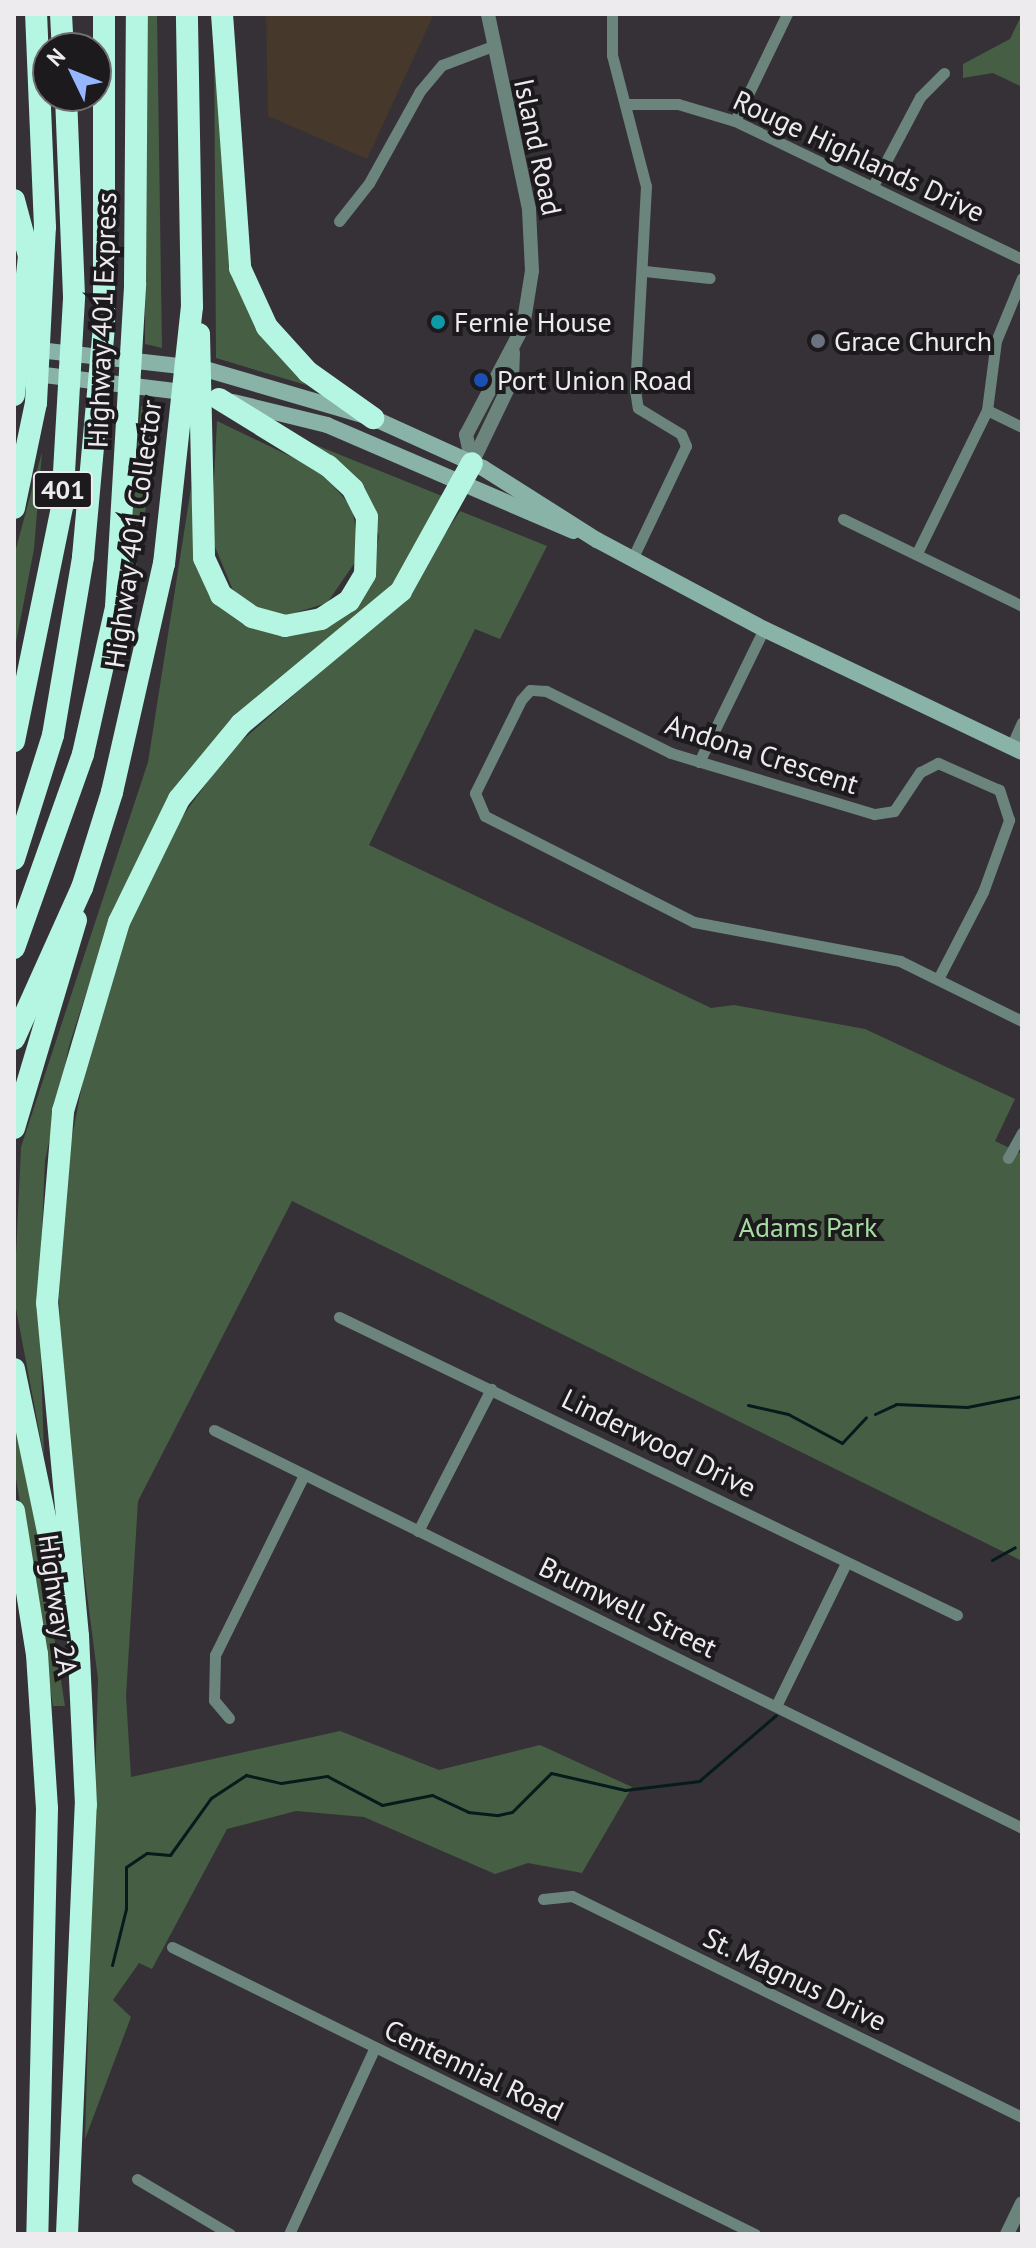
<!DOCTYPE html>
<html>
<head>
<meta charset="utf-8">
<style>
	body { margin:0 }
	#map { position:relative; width:1036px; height:2248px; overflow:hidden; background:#363137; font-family:"PT Sans",sans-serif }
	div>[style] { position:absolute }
	.commercial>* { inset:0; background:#46382a }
	.green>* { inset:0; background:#465e43 }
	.stream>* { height:3px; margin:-1.5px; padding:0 1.5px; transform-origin:1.5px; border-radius:1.5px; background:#051b1c }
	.minor>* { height:11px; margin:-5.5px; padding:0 5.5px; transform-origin:5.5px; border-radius:5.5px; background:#6b857d }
	.tertiary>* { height:14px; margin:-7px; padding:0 7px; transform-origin:7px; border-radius:7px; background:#6b857d }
	.secondary>* { height:16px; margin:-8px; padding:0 8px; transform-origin:8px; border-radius:8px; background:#89b3a6 }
	.motorway>* { height:22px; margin:-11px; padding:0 11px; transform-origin:11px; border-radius:11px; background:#b5f6e3 }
	.dots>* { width:22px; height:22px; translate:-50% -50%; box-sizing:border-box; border:4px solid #1c1a1c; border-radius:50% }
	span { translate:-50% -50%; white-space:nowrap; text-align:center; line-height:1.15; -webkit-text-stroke:8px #1c1a1c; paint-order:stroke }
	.shield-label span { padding:2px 6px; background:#1c1a1c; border:2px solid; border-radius:6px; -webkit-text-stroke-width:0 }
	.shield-label { font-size:26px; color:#eeebef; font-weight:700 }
	.street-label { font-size:28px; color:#eeebef }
	.poi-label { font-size:28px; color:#eeebef }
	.left { translate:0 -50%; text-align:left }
	.park-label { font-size:28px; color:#a5dda0 }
	.frame { position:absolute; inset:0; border:16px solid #eeebef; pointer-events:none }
	.north { position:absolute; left:32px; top:32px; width:80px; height:80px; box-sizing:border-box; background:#1c1a1c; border:2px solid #706e70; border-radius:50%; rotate:313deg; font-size:22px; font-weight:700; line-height:32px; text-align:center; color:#eeebef }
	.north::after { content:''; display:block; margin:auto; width:28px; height:36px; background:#96b6fd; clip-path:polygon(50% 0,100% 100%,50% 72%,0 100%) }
</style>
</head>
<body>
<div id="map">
	<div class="commercial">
		<div style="clip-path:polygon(266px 14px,434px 14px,367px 159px,268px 116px)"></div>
	</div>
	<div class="green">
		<div style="clip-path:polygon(146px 14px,157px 14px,162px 348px,145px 344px)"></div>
		<div style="clip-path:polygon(1022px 14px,1022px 87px,993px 73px,963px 78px,963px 64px,1010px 39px)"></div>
		<div style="clip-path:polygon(214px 26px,233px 269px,262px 334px,306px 385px,216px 358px)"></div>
		<div style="clip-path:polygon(141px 406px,162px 410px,131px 597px,126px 595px)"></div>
		<div style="clip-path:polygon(217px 421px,319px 470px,352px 507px,360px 555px,327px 603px,281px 617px,249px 608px,232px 588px,211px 537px)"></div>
		<div style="clip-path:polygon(301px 439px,442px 496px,399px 576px,374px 604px,172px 795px,114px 907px,69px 1046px,45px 1161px,39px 1296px,44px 1457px,14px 1298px,21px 1147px,148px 762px,191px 488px,195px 539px,220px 605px,314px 631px,371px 576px,379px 536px,361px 489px)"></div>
		<div style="clip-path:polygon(42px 452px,34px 549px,14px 653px,14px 556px)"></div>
		<div style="clip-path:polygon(460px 511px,547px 546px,500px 639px,475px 629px,369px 845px,711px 1008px,734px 1005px,865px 1029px,1015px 1099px,995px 1141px,1022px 1154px,1022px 1561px,292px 1201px,138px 1501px,126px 1696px,131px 1777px,340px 1731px,439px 1770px,540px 1745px,632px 1787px,582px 1873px,528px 1863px,495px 1874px,364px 1817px,296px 1811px,227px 1829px,152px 1969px,139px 1963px,113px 2000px,131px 2017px,85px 2139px,98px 1679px,62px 1403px,59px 1297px,66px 1168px,89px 1049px,127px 922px,171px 832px,230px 751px,402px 600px)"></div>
		<div style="clip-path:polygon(14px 1421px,37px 1527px,65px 1706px,53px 1706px,14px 1466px)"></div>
	</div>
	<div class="stream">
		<div style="left:748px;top:1405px;width:41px;rotate:12.7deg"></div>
		<div style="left:788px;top:1414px;width:61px;rotate:28.2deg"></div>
		<div style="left:842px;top:1443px;width:35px;rotate:-47deg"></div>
		<div style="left:875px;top:1414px;width:23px;rotate:-25deg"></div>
		<div style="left:896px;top:1404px;width:71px;rotate:2.4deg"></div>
		<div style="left:967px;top:1407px;width:56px;rotate:-11.3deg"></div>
		<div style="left:1021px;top:1542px;width:1px;rotate:-45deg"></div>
		<div style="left:992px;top:1560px;width:26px;rotate:-29deg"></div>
		<div style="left:112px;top:1965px;width:58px;rotate:-76deg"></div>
		<div style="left:126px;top:1909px;width:42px;rotate:-90deg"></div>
		<div style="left:126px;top:1867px;width:25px;rotate:-34deg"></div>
		<div style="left:147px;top:1853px;width:23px;rotate:5deg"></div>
		<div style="left:170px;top:1855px;width:70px;rotate:-54.3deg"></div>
		<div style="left:211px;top:1798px;width:42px;rotate:-33.3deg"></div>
		<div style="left:246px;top:1775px;width:36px;rotate:13deg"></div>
		<div style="left:281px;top:1783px;width:47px;rotate:-8.7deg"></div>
		<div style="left:327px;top:1776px;width:62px;rotate:27.8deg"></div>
		<div style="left:382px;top:1805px;width:51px;rotate:-11.3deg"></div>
		<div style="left:432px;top:1795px;width:40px;rotate:25deg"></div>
		<div style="left:468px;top:1812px;width:30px;rotate:6deg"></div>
		<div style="left:498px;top:1815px;width:14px;rotate:-12deg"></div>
		<div style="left:512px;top:1812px;width:55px;rotate:-45deg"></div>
		<div style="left:551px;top:1773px;width:76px;rotate:12.9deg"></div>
		<div style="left:625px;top:1790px;width:75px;rotate:-6.9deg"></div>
		<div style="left:699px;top:1781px;width:101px;rotate:-40.6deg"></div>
	</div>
	<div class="minor">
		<div style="left:612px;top:14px;width:41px;rotate:90deg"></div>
		<div style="left:612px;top:55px;width:135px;rotate:75.5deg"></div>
		<div style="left:646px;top:186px;width:204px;rotate:93.1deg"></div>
		<div style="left:635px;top:390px;width:18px;rotate:81deg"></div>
		<div style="left:638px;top:408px;width:50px;rotate:31.2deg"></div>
		<div style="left:681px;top:434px;width:13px;rotate:67deg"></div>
		<div style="left:686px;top:446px;width:125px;rotate:115.5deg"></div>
		<div style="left:626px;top:104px;width:52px"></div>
		<div style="left:678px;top:104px;width:59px;rotate:16.6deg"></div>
		<div style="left:735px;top:121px;width:318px;rotate:25.7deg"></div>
		<div style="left:735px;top:121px;width:119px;rotate:-64.1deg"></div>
		<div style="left:874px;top:184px;width:98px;rotate:-62.1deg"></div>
		<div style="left:920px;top:97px;width:34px;rotate:-45deg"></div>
		<div style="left:339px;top:221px;width:48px;rotate:-51.7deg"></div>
		<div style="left:369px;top:183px;width:105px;rotate:-61deg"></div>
		<div style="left:420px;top:91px;width:34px;rotate:-50deg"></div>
		<div style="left:442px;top:65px;width:51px;rotate:-20.6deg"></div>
		<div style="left:645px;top:271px;width:65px;rotate:6.1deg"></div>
		<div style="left:987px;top:410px;width:39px;rotate:26deg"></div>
		<div style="left:843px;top:519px;width:199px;rotate:25.9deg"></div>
		<div style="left:917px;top:553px;width:159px;rotate:-63.9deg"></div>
		<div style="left:987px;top:410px;width:70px;rotate:-82.6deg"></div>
		<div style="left:996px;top:341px;width:68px;rotate:-67.6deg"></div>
		<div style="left:1011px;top:747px;width:27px;rotate:-66deg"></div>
		<div style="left:699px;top:762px;width:148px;rotate:-64deg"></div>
		<div style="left:938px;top:979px;width:98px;rotate:-62.7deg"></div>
		<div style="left:983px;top:892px;width:77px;rotate:-70.1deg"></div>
		<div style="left:1009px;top:820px;width:32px;rotate:-108deg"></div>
		<div style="left:999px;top:790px;width:67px;rotate:-156.1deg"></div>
		<div style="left:938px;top:763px;width:20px;rotate:153deg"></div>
		<div style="left:920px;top:772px;width:47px;rotate:123.7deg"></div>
		<div style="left:894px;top:811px;width:20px;rotate:171deg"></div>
		<div style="left:874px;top:814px;width:212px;rotate:-163.3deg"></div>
		<div style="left:671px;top:753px;width:140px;rotate:-153.6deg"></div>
		<div style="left:546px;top:691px;width:16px;rotate:-176deg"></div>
		<div style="left:530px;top:690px;width:13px;rotate:132deg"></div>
		<div style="left:521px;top:700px;width:104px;rotate:116.3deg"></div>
		<div style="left:475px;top:793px;width:25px;rotate:67deg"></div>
		<div style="left:485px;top:816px;width:234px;rotate:26.9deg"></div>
		<div style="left:694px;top:922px;width:210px;rotate:10.7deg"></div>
		<div style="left:900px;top:961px;width:136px;rotate:26.2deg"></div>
		<div style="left:1008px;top:1158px;width:29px;rotate:-61deg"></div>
		<div style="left:339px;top:1317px;width:686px;rotate:25.74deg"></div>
		<div style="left:214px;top:1430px;width:901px;rotate:26.22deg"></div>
		<div style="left:418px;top:1531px;width:160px;rotate:-62.8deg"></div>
		<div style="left:776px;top:1706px;width:159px;rotate:-63.9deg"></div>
		<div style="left:229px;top:1718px;width:23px;rotate:-130deg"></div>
		<div style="left:214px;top:1700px;width:45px;rotate:-88.7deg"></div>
		<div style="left:215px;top:1655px;width:199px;rotate:-63.7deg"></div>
		<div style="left:543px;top:1899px;width:29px;rotate:-6deg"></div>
		<div style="left:572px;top:1896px;width:501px;rotate:26.16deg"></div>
		<div style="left:172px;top:1947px;width:650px;rotate:26.21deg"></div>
		<div style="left:137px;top:2179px;width:108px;rotate:30.6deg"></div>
		<div style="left:289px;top:2234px;width:204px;rotate:-65.3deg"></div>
	</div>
	<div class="tertiary">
		<div style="left:472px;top:463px;width:29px;rotate:-102deg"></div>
		<div style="left:466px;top:435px;width:122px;rotate:-62.2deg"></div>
		<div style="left:523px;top:327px;width:57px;rotate:-80.9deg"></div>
		<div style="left:532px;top:271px;width:62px;rotate:-92.8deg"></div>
		<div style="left:529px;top:209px;width:199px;rotate:-101.9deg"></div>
		<div style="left:472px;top:463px;width:92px;rotate:-64.3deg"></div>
		<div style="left:512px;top:380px;width:28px;rotate:-88deg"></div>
		<div style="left:1007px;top:2234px;width:34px;rotate:-64deg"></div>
	</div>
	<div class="secondary">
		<div style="left:30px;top:349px;width:176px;rotate:6.5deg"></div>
		<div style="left:205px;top:369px;width:175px;rotate:16.3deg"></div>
		<div style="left:373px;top:418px;width:121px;rotate:24.4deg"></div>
		<div style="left:483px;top:468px;width:135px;rotate:32.3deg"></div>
		<div style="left:597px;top:540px;width:189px;rotate:28.1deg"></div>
		<div style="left:764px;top:629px;width:286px;rotate:25.5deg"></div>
		<div style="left:28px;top:373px;width:164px;rotate:7deg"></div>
		<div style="left:233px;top:402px;width:97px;rotate:13.7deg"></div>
		<div style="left:327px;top:425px;width:268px;rotate:23.3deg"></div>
	</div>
	<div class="motorway">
		<div style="left:61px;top:14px;width:34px;rotate:87deg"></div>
		<div style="left:222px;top:14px;width:255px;rotate:85.9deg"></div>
		<div style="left:240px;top:268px;width:65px;rotate:65.4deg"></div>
		<div style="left:267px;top:327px;width:61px;rotate:47.7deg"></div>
		<div style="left:308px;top:372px;width:80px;rotate:35.3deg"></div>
		<div style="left:14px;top:200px;width:58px;rotate:75deg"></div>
		<div style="left:29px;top:256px;width:140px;rotate:96.2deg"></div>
		<div style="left:199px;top:334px;width:224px;rotate:88.7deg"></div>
		<div style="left:204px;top:558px;width:41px;rotate:65.3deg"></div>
		<div style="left:221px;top:595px;width:38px;rotate:35deg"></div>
		<div style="left:252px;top:617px;width:34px;rotate:15deg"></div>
		<div style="left:285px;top:626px;width:37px;rotate:-11deg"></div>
		<div style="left:321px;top:619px;width:33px;rotate:-33deg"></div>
		<div style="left:349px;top:601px;width:31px;rotate:-59deg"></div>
		<div style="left:365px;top:574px;width:57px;rotate:-88deg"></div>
		<div style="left:367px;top:517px;width:31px;rotate:-117deg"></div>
		<div style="left:353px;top:489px;width:34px;rotate:-137deg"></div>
		<div style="left:328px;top:466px;width:128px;rotate:-148.4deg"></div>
		<div style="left:14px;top:508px;width:107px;rotate:-78.2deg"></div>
		<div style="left:36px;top:403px;width:176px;rotate:-87.1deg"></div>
		<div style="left:45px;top:227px;width:213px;rotate:-92.4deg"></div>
		<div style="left:14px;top:741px;width:239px;rotate:-78.4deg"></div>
		<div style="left:62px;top:507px;width:211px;rotate:-86.7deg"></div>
		<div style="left:74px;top:296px;width:200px;rotate:-92.3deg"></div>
		<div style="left:14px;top:859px;width:130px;rotate:-72.5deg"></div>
		<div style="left:53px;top:735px;width:181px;rotate:-80.4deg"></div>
		<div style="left:83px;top:557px;width:233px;rotate:-84.8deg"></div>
		<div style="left:104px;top:325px;width:311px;rotate:-90deg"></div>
		<div style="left:14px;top:948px;width:206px;rotate:-70.4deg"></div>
		<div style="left:83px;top:754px;width:151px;rotate:-77.3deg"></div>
		<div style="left:116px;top:607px;width:324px;rotate:-86.6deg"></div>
		<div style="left:135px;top:284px;width:270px;rotate:-89.6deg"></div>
		<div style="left:14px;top:1039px;width:166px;rotate:-65.8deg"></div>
		<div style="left:82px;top:888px;width:101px;rotate:-72.6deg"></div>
		<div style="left:112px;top:792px;width:234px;rotate:-77.2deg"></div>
		<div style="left:164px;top:564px;width:259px;rotate:-83.8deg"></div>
		<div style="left:192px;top:307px;width:293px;rotate:-91deg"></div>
		<div style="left:14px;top:1128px;width:217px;rotate:-73.4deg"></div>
		<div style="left:14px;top:1369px;width:230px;rotate:78.2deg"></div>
		<div style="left:14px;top:1511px;width:145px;rotate:80.9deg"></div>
		<div style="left:37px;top:1654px;width:154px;rotate:86.3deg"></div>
		<div style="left:47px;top:1808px;width:426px;rotate:91.3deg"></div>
		<div style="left:67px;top:2234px;width:429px;rotate:-87.5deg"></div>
		<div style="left:86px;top:1805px;width:169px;rotate:-92.7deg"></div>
		<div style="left:78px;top:1636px;width:334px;rotate:-95.3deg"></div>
		<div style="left:47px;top:1303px;width:193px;rotate:-85.2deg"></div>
		<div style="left:63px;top:1111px;width:197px;rotate:-73.5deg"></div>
		<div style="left:119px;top:922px;width:137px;rotate:-64deg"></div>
		<div style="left:179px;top:799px;width:97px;rotate:-50.4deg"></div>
		<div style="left:241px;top:724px;width:208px;rotate:-39.7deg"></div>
		<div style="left:401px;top:591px;width:146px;rotate:-61deg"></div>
	</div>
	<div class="dots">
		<div style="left:438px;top:322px;background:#0f9aa8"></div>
		<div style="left:818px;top:341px;background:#6b7280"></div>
		<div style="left:481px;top:380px;background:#1a4fb4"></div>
	</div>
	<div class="shield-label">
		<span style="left:63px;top:490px">401</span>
	</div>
	<div class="street-label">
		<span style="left:538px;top:147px;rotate:78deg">Island Road</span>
		<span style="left:859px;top:156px;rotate:25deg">Rouge Highlands Drive</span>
		<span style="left:102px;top:320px;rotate:-88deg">Highway 401 Express</span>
		<span style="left:133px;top:534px;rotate:-82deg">Highway 401 Collector</span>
		<span style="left:762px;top:754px;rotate:18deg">Andona Crescent</span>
		<span style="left:659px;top:1443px;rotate:26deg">Linderwood Drive</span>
		<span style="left:58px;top:1605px;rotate:82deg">Highway 2A</span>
		<span style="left:628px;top:1607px;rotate:26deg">Brumwell Street</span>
		<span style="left:795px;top:1979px;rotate:26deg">St. Magnus Drive</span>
		<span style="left:474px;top:2070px;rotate:26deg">Centennial Road</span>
	</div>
	<div class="poi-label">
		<span class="left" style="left:454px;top:322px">Fernie House</span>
		<span class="left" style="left:834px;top:341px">Grace Church</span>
		<span class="left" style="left:497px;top:380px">Port Union Road</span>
	</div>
	<div class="park-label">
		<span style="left:808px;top:1227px">Adams Park</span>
	</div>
	<div class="frame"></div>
	<div class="north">N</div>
</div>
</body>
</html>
